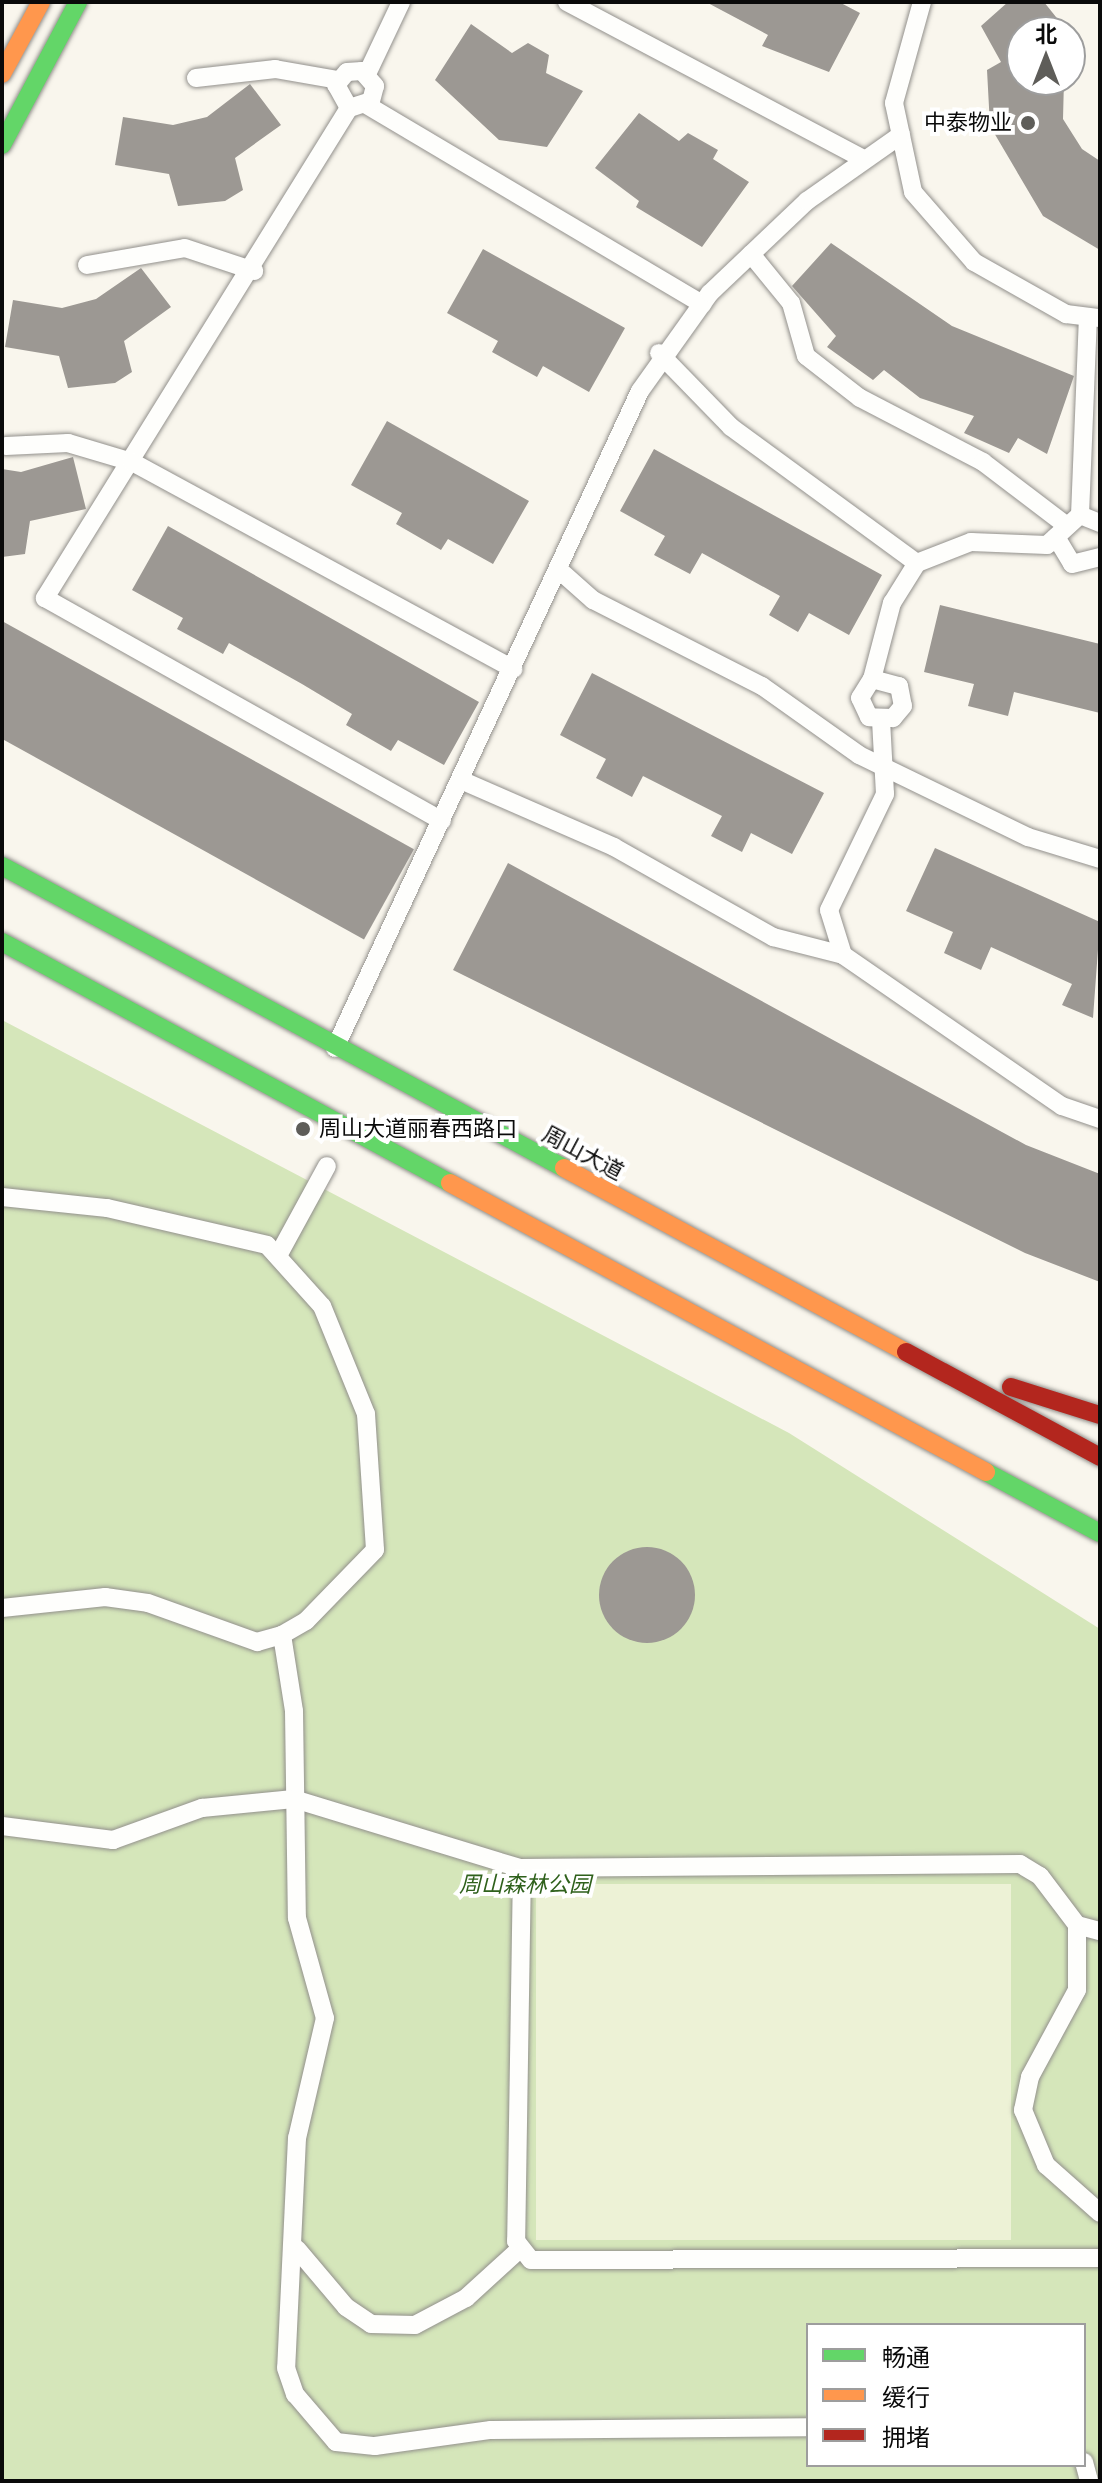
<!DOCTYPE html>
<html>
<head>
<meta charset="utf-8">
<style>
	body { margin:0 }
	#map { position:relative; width:1102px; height:2483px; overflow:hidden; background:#f9f6ed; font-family:Lora,"Noto Sans SC",serif }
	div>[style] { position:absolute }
	.forest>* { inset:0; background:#d5e6ba }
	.pitch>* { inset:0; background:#edf2d6; transform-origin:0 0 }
	.building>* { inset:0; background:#9c9893; transform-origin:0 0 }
	.round { border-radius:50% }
	.roads { filter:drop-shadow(0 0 2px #92908c) drop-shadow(0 0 2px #92908c) }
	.lane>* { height:18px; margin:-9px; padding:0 9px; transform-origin:9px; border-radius:9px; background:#fefefc }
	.fast>* { height:18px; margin:-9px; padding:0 9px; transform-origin:9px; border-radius:9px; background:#63d668 }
	.slow>* { height:18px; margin:-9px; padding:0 9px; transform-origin:9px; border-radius:9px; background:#ff974d }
	.jam>* { height:18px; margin:-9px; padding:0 9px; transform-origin:9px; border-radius:9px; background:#b3261e }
	.dots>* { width:22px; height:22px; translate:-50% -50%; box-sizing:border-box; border:4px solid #fff; border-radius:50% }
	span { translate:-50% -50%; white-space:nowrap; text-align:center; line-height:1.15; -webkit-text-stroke:8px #fff; paint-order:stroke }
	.poi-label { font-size:22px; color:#0a0a0a }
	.right { translate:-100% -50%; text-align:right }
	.left { translate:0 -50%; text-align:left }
	.street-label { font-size:22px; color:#0a0a0a }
	.park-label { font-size:22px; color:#2f611c; font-style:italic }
	.frame { position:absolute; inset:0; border:4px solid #0a0a0a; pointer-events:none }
	.legend { position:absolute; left:806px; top:2323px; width:280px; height:144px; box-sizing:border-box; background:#fff; border:2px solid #9d9d9d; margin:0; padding:10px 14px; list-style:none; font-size:24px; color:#0a0a0a }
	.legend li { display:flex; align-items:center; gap:16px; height:40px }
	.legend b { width:40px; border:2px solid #9d9d9d }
	.north { position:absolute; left:1006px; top:16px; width:80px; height:80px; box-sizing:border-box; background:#fff; border:2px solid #9d9d9d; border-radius:50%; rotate:0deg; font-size:22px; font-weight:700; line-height:32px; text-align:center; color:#0a0a0a }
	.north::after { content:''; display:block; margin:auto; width:28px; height:36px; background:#5e5d59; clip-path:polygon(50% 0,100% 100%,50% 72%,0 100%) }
</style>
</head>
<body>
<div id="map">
	<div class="forest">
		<div style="clip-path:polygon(evenodd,2px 1020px,789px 1433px,1100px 1629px,1100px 2481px,2px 2481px,2px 1020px,808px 2325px,1084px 2325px,1084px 2465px,808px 2465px,808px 2325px)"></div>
	</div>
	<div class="pitch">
		<div style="left:536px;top:1884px;width:475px;height:356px"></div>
	</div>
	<div class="building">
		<div style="clip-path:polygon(706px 2px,839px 2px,860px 13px,829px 72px,762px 46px,768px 35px)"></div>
		<div style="clip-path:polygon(1008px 2px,1044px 2px,1068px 32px,1022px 32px,1022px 80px,1064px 80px,1063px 119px,1082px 149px,1100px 161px,1100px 250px,1043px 216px,990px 126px,987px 70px,1001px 62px,981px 26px)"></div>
		<div style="clip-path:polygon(471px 24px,512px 53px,528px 43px,549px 55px,546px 73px,583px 91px,547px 147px,499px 140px,435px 80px)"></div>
		<div style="clip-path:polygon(250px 84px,281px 125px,235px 158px,243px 190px,225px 201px,178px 206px,169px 174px,115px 165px,123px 117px,173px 125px,207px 117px)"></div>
		<div style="clip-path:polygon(639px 113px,679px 141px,688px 133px,718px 150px,713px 159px,749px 182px,702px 247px,636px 207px,639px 201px,595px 168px)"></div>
		<div style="clip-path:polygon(831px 243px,952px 326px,1074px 376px,1047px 454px,1018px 438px,1009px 453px,964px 433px,974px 416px,920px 398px,884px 370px,873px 380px,827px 347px,836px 336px,792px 286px)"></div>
		<div style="clip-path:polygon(483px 249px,625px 328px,589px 392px,543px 366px,537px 377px,492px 352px,498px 341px,447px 313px)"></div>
		<div style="clip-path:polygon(141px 268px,171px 307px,124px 341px,132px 372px,115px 383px,68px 388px,59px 356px,5px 347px,13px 300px,62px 308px,96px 299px)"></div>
		<div style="clip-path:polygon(387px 421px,529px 501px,493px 564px,448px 539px,441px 550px,396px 524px,402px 513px,351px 485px)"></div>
		<div style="clip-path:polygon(654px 449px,882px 575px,849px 635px,809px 613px,798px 632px,769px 615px,780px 596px,702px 553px,690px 574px,654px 555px,665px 536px,620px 511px)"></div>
		<div style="clip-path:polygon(73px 457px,86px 509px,30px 521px,25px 554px,2px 557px,2px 469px,21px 472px)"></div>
		<div style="clip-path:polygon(168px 526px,479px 702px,444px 765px,398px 740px,391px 751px,346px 725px,352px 714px,302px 684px,229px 643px,223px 654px,177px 629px,183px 618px,132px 590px)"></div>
		<div style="clip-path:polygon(940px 605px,1100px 644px,1100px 713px,1014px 692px,1008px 716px,968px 706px,974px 684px,924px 672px)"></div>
		<div style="left:2px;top:621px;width:471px;height:103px;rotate:29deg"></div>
		<div style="clip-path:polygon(592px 673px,824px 793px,792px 854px,751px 833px,742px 852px,711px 836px,722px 816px,643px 776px,632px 797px,596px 778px,606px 759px,560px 735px)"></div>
		<div style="clip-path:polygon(935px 848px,1100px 922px,1093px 1018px,1062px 1005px,1072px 984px,991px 947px,981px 970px,944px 953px,953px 932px,906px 911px)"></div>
		<div style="clip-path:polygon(508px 863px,1026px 1145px,1100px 1174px,1100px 1282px,1025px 1253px,453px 970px)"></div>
		<div class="round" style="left:599px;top:1547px;width:96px;height:96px"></div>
	</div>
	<div class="roads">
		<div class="lane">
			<div style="left:567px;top:2px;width:337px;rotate:27.9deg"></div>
			<div style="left:922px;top:2px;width:105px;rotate:105.5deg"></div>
			<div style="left:894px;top:103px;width:91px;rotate:77.9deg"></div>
			<div style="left:913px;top:192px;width:93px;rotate:48.9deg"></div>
			<div style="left:974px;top:262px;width:106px;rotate:29.5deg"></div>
			<div style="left:1066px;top:314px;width:34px;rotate:7deg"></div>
			<div style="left:367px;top:74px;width:80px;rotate:-64.7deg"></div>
			<div style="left:196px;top:78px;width:80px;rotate:-6.5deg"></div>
			<div style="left:275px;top:69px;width:64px;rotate:9.9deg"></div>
			<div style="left:367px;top:105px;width:390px;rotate:30.7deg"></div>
			<div style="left:349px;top:108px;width:26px;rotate:-119deg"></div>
			<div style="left:336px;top:85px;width:17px;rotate:-50deg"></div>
			<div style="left:347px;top:72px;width:15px;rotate:-4deg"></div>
			<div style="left:362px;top:71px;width:20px;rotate:49deg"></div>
			<div style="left:375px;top:86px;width:16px;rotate:105deg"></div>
			<div style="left:371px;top:101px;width:23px;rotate:162deg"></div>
			<div style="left:349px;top:108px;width:577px;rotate:121.82deg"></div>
			<div style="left:45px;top:598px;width:455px;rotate:29.3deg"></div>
			<div style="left:751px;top:254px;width:63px;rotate:50.8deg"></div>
			<div style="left:791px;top:303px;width:55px;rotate:74.2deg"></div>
			<div style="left:806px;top:356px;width:68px;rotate:37.9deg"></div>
			<div style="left:860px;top:398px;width:139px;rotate:27.5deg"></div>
			<div style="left:983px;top:462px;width:101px;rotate:37.3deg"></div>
			<div style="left:87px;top:265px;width:99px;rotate:-9.8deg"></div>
			<div style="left:185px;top:248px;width:73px;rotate:18.4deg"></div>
			<div style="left:659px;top:353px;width:103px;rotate:45.8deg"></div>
			<div style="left:731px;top:427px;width:230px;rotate:36.2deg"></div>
			<div style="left:6px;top:446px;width:62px;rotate:-2.8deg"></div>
			<div style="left:68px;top:443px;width:67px;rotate:16.5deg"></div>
			<div style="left:132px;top:462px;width:434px;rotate:28.5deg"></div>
			<div style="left:1080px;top:515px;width:198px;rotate:-87.7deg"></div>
			<div style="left:1056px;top:537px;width:31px;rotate:59deg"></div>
			<div style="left:1072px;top:564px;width:29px;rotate:-14deg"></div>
			<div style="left:558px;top:569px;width:47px;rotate:41.5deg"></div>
			<div style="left:593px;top:600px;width:190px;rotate:27deg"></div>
			<div style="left:762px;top:686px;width:119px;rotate:35.4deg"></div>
			<div style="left:859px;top:755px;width:188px;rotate:25.9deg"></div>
			<div style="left:1028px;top:837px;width:75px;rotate:17deg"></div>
			<div style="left:872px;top:679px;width:28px;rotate:15deg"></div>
			<div style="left:899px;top:686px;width:20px;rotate:79deg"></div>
			<div style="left:903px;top:706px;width:16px;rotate:130deg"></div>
			<div style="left:893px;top:718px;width:24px;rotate:-178deg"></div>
			<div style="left:869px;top:717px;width:21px;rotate:-115deg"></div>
			<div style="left:860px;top:698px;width:22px;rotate:-58deg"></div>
			<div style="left:872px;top:679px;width:79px;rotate:-75.3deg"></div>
			<div style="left:892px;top:603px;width:47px;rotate:-58deg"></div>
			<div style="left:917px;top:563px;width:58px;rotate:-21.3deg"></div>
			<div style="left:971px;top:542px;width:76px;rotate:2.3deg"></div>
			<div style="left:1047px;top:545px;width:45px;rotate:-42.3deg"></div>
			<div style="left:1080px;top:515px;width:22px;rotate:22deg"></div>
			<div style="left:461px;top:780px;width:167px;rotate:23.6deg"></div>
			<div style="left:614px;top:847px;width:183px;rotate:29.5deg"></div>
			<div style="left:773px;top:937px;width:72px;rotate:14.4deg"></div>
			<div style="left:843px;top:955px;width:266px;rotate:34.6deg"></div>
			<div style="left:1062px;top:1106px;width:40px;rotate:18.9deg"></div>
			<div style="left:843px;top:955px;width:47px;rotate:-107.3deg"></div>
			<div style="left:829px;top:910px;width:129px;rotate:-64.2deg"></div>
			<div style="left:885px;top:794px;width:73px;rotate:-93.1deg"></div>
			<div style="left:335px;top:1048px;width:724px;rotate:-65.1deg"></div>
			<div style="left:640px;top:391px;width:120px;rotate:-54.5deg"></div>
			<div style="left:710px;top:293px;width:134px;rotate:-43.5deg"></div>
			<div style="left:807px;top:201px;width:115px;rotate:-35.1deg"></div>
			<div style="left:2px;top:1197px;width:106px;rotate:6deg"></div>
			<div style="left:107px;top:1208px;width:164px;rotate:13deg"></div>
			<div style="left:267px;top:1245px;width:82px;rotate:48deg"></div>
			<div style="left:322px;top:1306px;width:117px;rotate:67.8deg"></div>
			<div style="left:366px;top:1414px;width:136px;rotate:86.2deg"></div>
			<div style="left:375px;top:1550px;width:99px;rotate:134.2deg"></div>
			<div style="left:306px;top:1621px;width:28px;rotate:150deg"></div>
			<div style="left:282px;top:1635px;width:77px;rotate:81deg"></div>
			<div style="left:294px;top:1711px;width:207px;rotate:89.2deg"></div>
			<div style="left:297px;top:1918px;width:104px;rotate:74.4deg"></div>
			<div style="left:325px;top:2018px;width:123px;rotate:103.1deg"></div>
			<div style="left:297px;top:2138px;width:230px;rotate:92.7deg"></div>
			<div style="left:286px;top:2368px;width:28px;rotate:71deg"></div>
			<div style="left:295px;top:2394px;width:63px;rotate:49.5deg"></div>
			<div style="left:336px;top:2442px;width:39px;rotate:6deg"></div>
			<div style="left:375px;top:2446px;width:117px;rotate:-7.9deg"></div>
			<div style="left:491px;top:2430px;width:317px;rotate:-0.5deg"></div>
			<div style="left:279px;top:1254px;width:100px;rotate:-61.4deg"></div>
			<div style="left:2px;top:1608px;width:104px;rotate:-6.1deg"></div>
			<div style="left:105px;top:1597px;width:43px;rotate:7.9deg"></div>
			<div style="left:148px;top:1603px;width:116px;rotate:19.7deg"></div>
			<div style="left:257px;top:1642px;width:26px;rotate:-16deg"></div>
			<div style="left:2px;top:1826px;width:112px;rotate:7.2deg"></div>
			<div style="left:113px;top:1840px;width:95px;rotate:-19.8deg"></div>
			<div style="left:202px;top:1808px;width:92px;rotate:-5.6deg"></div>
			<div style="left:294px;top:1799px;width:235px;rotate:17deg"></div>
			<div style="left:519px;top:1868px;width:501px;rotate:-0.46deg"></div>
			<div style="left:1020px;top:1864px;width:23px;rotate:31deg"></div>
			<div style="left:1040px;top:1876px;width:61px;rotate:52.9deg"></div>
			<div style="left:1077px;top:1925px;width:24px;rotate:15deg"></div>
			<div style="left:522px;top:1868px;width:373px;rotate:90.9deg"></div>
			<div style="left:516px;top:2241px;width:24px;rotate:52deg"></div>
			<div style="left:531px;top:2260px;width:569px;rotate:-0.2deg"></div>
			<div style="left:1077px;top:1925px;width:65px;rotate:90deg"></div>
			<div style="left:1077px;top:1990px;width:99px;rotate:118.4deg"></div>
			<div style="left:1030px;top:2077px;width:34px;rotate:102deg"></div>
			<div style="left:1023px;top:2110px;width:60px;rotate:67.3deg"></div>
			<div style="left:1046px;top:2165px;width:72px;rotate:41.6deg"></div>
			<div style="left:297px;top:2249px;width:76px;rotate:49.8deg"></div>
			<div style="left:346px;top:2307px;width:30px;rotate:34deg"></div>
			<div style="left:371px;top:2324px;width:44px;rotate:1.3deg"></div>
			<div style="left:415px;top:2325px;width:58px;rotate:-27.9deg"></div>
			<div style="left:466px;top:2298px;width:74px;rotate:-42.3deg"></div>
			<div style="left:1084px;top:2462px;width:20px;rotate:75deg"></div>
		</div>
		<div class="fast">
			<div style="left:2px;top:145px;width:162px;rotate:-62deg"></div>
			<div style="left:2px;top:866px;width:638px;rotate:28.25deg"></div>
			<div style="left:2px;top:942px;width:509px;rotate:28.28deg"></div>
			<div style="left:986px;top:1472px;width:129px;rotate:28.2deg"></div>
		</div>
		<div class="slow">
			<div style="left:2px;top:74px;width:82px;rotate:-61.6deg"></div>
			<div style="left:564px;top:1168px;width:388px;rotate:28.3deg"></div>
			<div style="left:450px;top:1183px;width:609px;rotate:28.33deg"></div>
		</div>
		<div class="jam">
			<div style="left:906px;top:1352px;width:221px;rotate:28.4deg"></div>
			<div style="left:1011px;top:1387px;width:93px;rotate:17.5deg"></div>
		</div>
	</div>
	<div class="dots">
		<div style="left:1028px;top:123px;background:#5e5d59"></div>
		<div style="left:303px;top:1129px;background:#5e5d59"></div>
	</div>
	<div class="poi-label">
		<span class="right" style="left:1012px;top:123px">中泰物业</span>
		<span class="left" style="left:319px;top:1129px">周山大道丽春西路口</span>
	</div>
	<div class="street-label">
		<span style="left:583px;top:1153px;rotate:28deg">周山大道</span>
	</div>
	<div class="park-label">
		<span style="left:525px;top:1885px">周山森林公园</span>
	</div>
	<div class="frame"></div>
	<ul class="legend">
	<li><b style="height:10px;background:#63d668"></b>畅通</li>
	<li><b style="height:10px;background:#ff974d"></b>缓行</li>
	<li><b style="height:10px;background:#b3261e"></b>拥堵</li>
	</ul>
	<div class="north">北</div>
</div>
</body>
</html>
